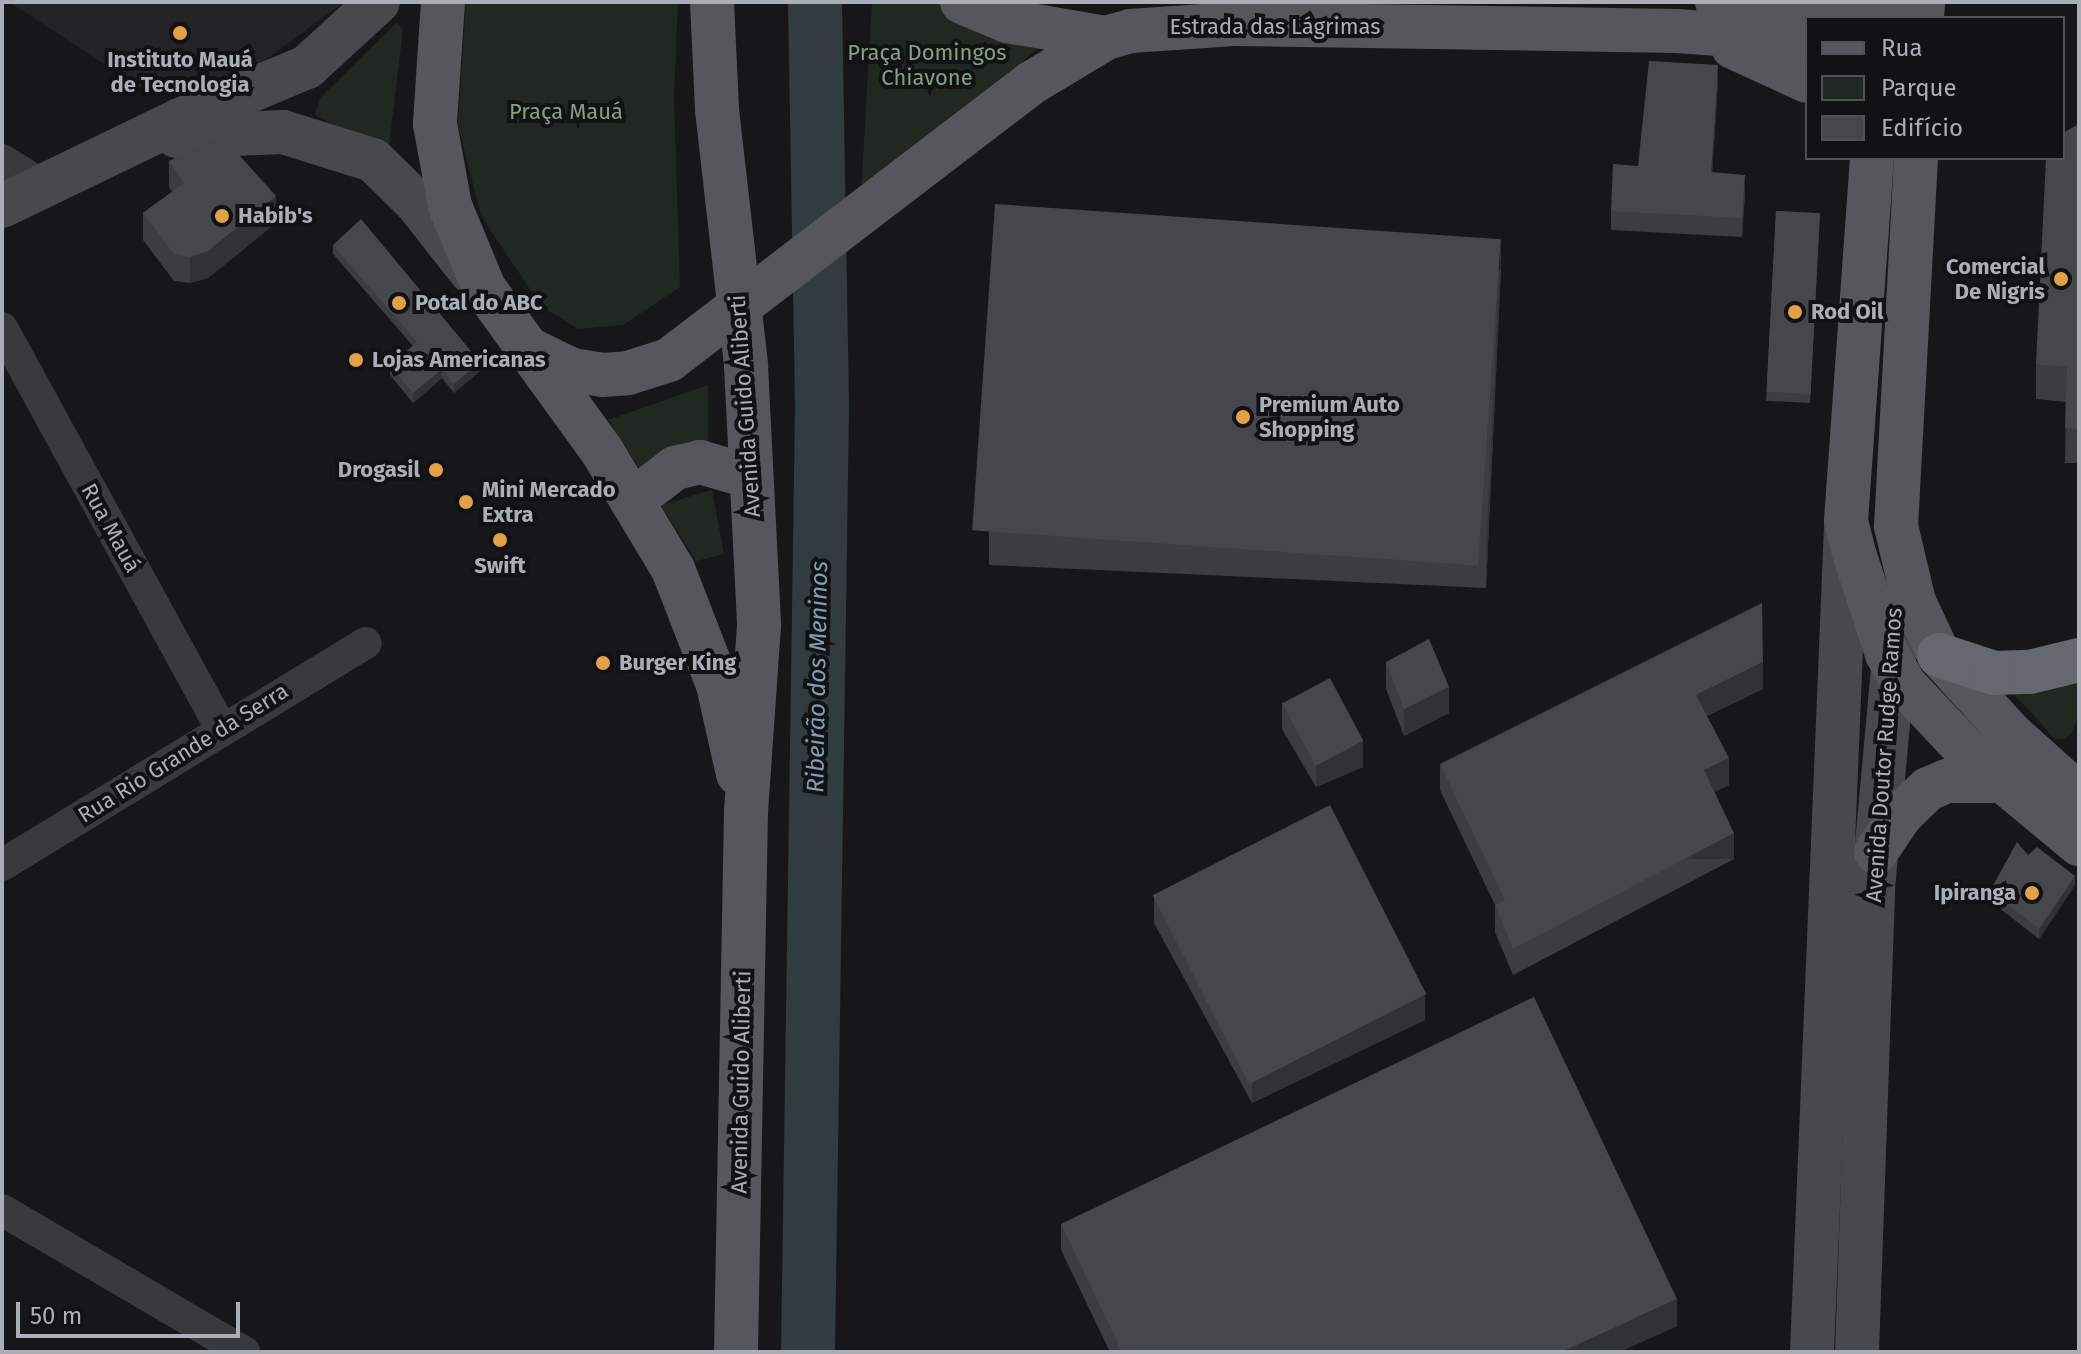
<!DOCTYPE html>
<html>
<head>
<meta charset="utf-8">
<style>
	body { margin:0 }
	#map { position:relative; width:2081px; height:1354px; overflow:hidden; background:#171719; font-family:"Fira Sans",sans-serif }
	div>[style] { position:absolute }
	.built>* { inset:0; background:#232326 }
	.green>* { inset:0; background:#212822 }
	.river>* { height:54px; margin:-27px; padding:0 27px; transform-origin:27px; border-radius:27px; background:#313b40 }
	.street>* { height:32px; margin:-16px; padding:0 16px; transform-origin:16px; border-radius:16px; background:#383a3d }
	.secondary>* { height:44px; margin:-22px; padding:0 22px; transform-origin:22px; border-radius:22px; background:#47494d }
	.primary>* { height:44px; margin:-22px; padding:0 22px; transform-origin:22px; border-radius:22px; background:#55575c }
	.highway>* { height:44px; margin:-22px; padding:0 22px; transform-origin:22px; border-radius:22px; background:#65686e }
	.wall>* { inset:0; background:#3c3d40; transform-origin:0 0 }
	.shaded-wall>* { inset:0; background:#313234; transform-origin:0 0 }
	.building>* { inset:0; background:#46474b; transform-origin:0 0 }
	.dots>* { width:22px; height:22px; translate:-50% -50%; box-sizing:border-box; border:4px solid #121214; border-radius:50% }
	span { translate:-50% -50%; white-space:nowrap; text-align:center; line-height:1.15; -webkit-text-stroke:8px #121214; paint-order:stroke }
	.street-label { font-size:22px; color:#aaafb7 }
	.park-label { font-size:22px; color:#84a083 }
	.poi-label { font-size:22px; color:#aaafb7; font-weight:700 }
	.left { translate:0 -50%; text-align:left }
	.right { translate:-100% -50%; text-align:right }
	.water-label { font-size:24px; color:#859eaf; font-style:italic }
	.frame { position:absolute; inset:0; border:4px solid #aaafb7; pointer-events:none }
	.legend { position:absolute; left:1805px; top:16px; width:260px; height:144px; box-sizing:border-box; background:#121214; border:2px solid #4f5155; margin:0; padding:10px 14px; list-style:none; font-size:24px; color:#aaafb7 }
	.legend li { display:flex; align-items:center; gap:16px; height:40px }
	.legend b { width:40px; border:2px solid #4f5155 }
	.scale { position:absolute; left:16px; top:1302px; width:224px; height:36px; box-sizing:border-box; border:4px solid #aaafb7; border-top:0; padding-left:10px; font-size:24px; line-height:28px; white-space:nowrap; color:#aaafb7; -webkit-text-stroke:6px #121214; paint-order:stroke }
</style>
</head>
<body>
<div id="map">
	<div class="built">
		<div style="clip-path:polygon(9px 2px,344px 2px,260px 64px,206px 88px,152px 95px)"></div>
	</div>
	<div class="green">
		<div style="clip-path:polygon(466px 2px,678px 2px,674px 96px,680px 287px,623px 325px,579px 329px,542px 307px,481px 216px,458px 125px)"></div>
		<div style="clip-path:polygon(872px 2px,941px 2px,1042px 45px,861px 195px)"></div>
		<div style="clip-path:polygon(397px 22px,403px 30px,388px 153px,315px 115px,320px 98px)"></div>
		<div style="clip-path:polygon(708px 385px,708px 448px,642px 472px,608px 420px)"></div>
		<div style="clip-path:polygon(712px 490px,724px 554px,696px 561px,661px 505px)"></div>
		<div style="clip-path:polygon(2079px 672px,2079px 713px,2073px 730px,2065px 740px,2055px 739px,2013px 693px)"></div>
	</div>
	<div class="river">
		<div style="left:808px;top:1352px;width:949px;rotate:-89.15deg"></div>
		<div style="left:822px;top:403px;width:401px;rotate:-91deg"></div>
	</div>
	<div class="street">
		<div style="left:2px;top:160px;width:47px;rotate:32deg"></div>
		<div style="left:2px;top:328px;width:456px;rotate:61.3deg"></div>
		<div style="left:2px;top:865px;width:426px;rotate:-31.4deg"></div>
		<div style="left:2px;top:1210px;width:281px;rotate:30.4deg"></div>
	</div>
	<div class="secondary">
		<div style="left:176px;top:136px;width:107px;rotate:-2.1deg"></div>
		<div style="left:283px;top:132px;width:94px;rotate:17.3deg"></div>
		<div style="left:373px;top:160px;width:60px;rotate:44.3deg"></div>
		<div style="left:416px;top:202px;width:89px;rotate:51.8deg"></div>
		<div style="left:2px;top:206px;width:198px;rotate:-25.8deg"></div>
		<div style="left:180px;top:120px;width:138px;rotate:-22.7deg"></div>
		<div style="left:307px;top:67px;width:96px;rotate:-42.5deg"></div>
		<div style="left:1812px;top:1352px;width:826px;rotate:-87.64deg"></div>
		<div style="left:1857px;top:1352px;width:475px;rotate:-88deg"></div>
		<div style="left:1874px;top:877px;width:234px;rotate:-84.8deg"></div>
	</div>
	<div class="primary">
		<div style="left:443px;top:2px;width:122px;rotate:93.8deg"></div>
		<div style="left:435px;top:124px;width:83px;rotate:79.6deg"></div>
		<div style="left:450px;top:206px;width:89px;rotate:67.5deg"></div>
		<div style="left:484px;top:288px;width:201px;rotate:54.1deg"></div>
		<div style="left:602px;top:451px;width:138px;rotate:59deg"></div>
		<div style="left:673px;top:569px;width:124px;rotate:68.8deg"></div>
		<div style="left:718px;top:685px;width:91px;rotate:77.3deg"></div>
		<div style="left:712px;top:2px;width:108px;rotate:87.3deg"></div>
		<div style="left:717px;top:110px;width:258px;rotate:83.5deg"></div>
		<div style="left:746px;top:366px;width:260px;rotate:87.1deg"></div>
		<div style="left:759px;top:626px;width:185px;rotate:94deg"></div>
		<div style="left:746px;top:811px;width:541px;rotate:91.06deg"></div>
		<div style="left:962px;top:2px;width:49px;rotate:22.9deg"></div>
		<div style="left:1007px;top:21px;width:100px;rotate:9.7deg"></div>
		<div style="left:1717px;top:2px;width:86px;rotate:4.7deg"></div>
		<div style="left:1803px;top:9px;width:85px;rotate:-4.7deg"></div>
		<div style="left:1922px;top:18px;width:16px;rotate:-86deg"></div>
		<div style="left:1733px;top:47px;width:81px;rotate:24.7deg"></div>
		<div style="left:1872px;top:158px;width:364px;rotate:94.1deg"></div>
		<div style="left:1846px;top:521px;width:33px;rotate:76deg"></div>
		<div style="left:1854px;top:553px;width:106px;rotate:71.9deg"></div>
		<div style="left:1887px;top:654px;width:36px;rotate:60deg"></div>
		<div style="left:1905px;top:685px;width:91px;rotate:46.8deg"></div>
		<div style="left:1967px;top:751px;width:146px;rotate:39.7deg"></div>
		<div style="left:1916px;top:158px;width:369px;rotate:93.1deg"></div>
		<div style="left:1896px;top:526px;width:78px;rotate:76.7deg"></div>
		<div style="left:1914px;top:602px;width:59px;rotate:64.7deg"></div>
		<div style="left:1939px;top:655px;width:105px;rotate:47.7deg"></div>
		<div style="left:2010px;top:733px;width:93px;rotate:41.9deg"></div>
		<div style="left:533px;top:351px;width:43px;rotate:26deg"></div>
		<div style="left:572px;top:370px;width:30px;rotate:9deg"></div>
		<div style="left:602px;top:375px;width:26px;rotate:-4deg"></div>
		<div style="left:628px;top:373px;width:43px;rotate:-17.6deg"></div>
		<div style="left:669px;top:360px;width:458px;rotate:-37.4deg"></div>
		<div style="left:1033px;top:82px;width:85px;rotate:-31.1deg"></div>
		<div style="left:1106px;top:38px;width:25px;rotate:-16deg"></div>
		<div style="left:1130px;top:31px;width:104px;rotate:-3.9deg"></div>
		<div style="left:1234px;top:24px;width:443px;rotate:0.9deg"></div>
		<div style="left:1677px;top:31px;width:130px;rotate:4deg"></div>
		<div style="left:632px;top:501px;width:54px;rotate:-37.5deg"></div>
		<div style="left:675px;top:468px;width:26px;rotate:-13deg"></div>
		<div style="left:700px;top:462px;width:53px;rotate:16.4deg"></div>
		<div style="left:1876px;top:852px;width:45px;rotate:-56deg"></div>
		<div style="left:1901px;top:815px;width:37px;rotate:-44deg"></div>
		<div style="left:1928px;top:789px;width:21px;rotate:-23deg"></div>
		<div style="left:1947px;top:781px;width:55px"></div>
	</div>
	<div class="highway">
		<div style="left:1939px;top:655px;width:58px;rotate:18.1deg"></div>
		<div style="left:1994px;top:673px;width:36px;rotate:-2deg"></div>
		<div style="left:2030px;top:672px;width:50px;rotate:-13.8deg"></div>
	</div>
	<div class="wall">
		<div style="clip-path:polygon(1718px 84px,1712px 172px,1745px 194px,1742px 237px,1611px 230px,1611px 211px,1638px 166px)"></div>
		<div style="clip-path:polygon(2079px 124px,2079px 463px,2065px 463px,2066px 402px,2036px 399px,2036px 364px)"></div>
		<div style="clip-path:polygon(169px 161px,276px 223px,208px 278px,190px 283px,174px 281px,143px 240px,143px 213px,172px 192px,169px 187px)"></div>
		<div style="left:1776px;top:211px;width:44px;height:190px;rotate:3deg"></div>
		<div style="clip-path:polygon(333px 245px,480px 371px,454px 393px,442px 378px,413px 403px,390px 375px,390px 366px,413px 346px,333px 254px)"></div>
		<div style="clip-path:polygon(1501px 269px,1486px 588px,989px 565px,989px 531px)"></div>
		<div style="clip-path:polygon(1386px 662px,1449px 713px,1404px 736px,1386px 689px)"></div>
		<div style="clip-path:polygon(1763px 689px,1707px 716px,1729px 785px,1714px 792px,1734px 859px,1513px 975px,1495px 932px,1495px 905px,1440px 790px,1440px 764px)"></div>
		<div style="clip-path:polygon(1282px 702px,1363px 767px,1316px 787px,1282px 729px)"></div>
		<div style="clip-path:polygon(2028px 855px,2075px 885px,2039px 939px,1990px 901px,1990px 891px)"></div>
		<div style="clip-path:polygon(1154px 897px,1425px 1020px,1252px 1103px,1154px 923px)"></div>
		<div style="clip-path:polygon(1061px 1224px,1677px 1326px,1619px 1352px,1110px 1352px,1061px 1250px)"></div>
	</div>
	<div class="shaded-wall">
		<div style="clip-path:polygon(1718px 65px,1718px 84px,1711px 191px,1711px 172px)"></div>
		<div style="clip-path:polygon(1745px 175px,1745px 194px,1742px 237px,1742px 218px)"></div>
		<div style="clip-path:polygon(276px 196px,276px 223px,208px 278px,190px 283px,190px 257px)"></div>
		<div style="clip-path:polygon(1501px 235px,1501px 269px,1486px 588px,1486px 554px)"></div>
		<div style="clip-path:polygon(480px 362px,480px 371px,454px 393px,454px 384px)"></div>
		<div style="clip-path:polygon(442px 369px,442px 378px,413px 403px,413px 393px)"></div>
		<div style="clip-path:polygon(1763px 662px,1763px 689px,1696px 721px,1696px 695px)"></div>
		<div style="clip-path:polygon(1449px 687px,1449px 713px,1404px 736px,1404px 709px)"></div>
		<div style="clip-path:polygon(1363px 741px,1363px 767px,1316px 787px,1316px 761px)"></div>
		<div style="clip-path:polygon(1729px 758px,1729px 785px,1704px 797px,1704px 770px)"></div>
		<div style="left:1734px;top:833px;width:26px;height:250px;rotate:90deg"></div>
		<div style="clip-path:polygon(2075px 876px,2075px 885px,2039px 939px,2039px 929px)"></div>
		<div style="clip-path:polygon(1425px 994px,1425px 1020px,1252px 1103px,1252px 1076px)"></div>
		<div style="clip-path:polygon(1677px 1299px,1677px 1326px,1619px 1352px,1561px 1352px)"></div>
	</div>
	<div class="building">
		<div style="clip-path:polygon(1649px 61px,1718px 65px,1711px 172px,1745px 175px,1742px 218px,1611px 211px,1613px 164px,1638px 166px)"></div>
		<div style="clip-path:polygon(2079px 124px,2079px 429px,2065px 428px,2067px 367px,2036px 364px,2046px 158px,2063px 158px,2063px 133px)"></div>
		<div style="clip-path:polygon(221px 135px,276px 196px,208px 251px,190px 257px,174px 254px,143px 213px,184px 183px,169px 161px)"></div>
		<div style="left:995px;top:204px;width:507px;height:327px;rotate:4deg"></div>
		<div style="left:1776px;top:211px;width:44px;height:181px;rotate:3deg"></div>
		<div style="clip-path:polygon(361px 219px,480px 362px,454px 384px,442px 369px,413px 393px,390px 366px,417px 342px,333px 245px)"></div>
		<div style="clip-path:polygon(1762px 603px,1763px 662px,1696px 695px,1729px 758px,1704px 770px,1734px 833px,1513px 949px,1495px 905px,1505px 900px,1440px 764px)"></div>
		<div style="clip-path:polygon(1429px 639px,1449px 687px,1404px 709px,1386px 662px)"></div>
		<div style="left:1330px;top:678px;width:71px;height:54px;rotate:62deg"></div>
		<div style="left:1330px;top:805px;width:212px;height:199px;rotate:63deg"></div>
		<div style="clip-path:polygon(2017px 842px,2028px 855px,2037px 847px,2075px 876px,2039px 929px,1990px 891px)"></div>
		<div style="clip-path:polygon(1534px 997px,1677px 1299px,1561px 1352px,1122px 1352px,1061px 1224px)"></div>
	</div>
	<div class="dots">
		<div style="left:180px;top:33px;background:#e0a147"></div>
		<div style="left:222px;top:216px;background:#e0a147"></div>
		<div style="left:2061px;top:279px;background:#e0a147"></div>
		<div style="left:399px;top:303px;background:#e0a147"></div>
		<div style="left:1795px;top:312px;background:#e0a147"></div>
		<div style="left:356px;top:360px;background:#e0a147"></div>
		<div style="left:1243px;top:417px;background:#e0a147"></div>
		<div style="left:436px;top:470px;background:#e0a147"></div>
		<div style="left:466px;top:502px;background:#e0a147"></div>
		<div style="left:500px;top:540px;background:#e0a147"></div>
		<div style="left:603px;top:663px;background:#e0a147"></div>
		<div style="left:2032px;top:893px;background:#e0a147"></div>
	</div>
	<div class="street-label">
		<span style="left:1275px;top:27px">Estrada das Lágrimas</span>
		<span style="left:745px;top:406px;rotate:-94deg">Avenida Guido Aliberti</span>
		<span style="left:111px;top:528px;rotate:61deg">Rua Mauá</span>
		<span style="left:183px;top:753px;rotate:-32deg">Rua Rio Grande da Serra</span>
		<span style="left:1884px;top:755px;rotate:-86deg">Avenida Doutor Rudge Ramos</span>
		<span style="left:741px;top:1082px;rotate:-89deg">Avenida Guido Aliberti</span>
	</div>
	<div class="park-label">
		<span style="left:927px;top:65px">Praça Domingos<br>Chiavone</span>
		<span style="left:566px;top:112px">Praça Mauá</span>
	</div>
	<div class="poi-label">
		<span style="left:180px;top:72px">Instituto Mauá<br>de Tecnologia</span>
		<span class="left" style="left:238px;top:216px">Habib's</span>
		<span class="right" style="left:2045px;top:279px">Comercial<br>De Nigris</span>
		<span class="left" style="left:415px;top:303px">Potal do ABC</span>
		<span class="left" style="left:1811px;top:312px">Rod Oil</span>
		<span class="left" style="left:372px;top:360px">Lojas Americanas</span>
		<span class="left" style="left:1259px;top:417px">Premium Auto<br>Shopping</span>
		<span class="right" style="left:420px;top:470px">Drogasil</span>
		<span class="left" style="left:482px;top:502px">Mini Mercado<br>Extra</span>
		<span style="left:500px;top:566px">Swift</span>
		<span class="left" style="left:619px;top:663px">Burger King</span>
		<span class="right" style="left:2016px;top:893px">Ipiranga</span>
	</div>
	<div class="water-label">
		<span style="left:818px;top:677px;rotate:-89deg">Ribeirão dos Meninos</span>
	</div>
	<div class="frame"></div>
	<ul class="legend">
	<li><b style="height:10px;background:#55575c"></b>Rua</li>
	<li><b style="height:22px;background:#212822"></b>Parque</li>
	<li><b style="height:22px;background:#46474b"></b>Edifício</li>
	</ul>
	<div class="scale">50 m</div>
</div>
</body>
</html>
